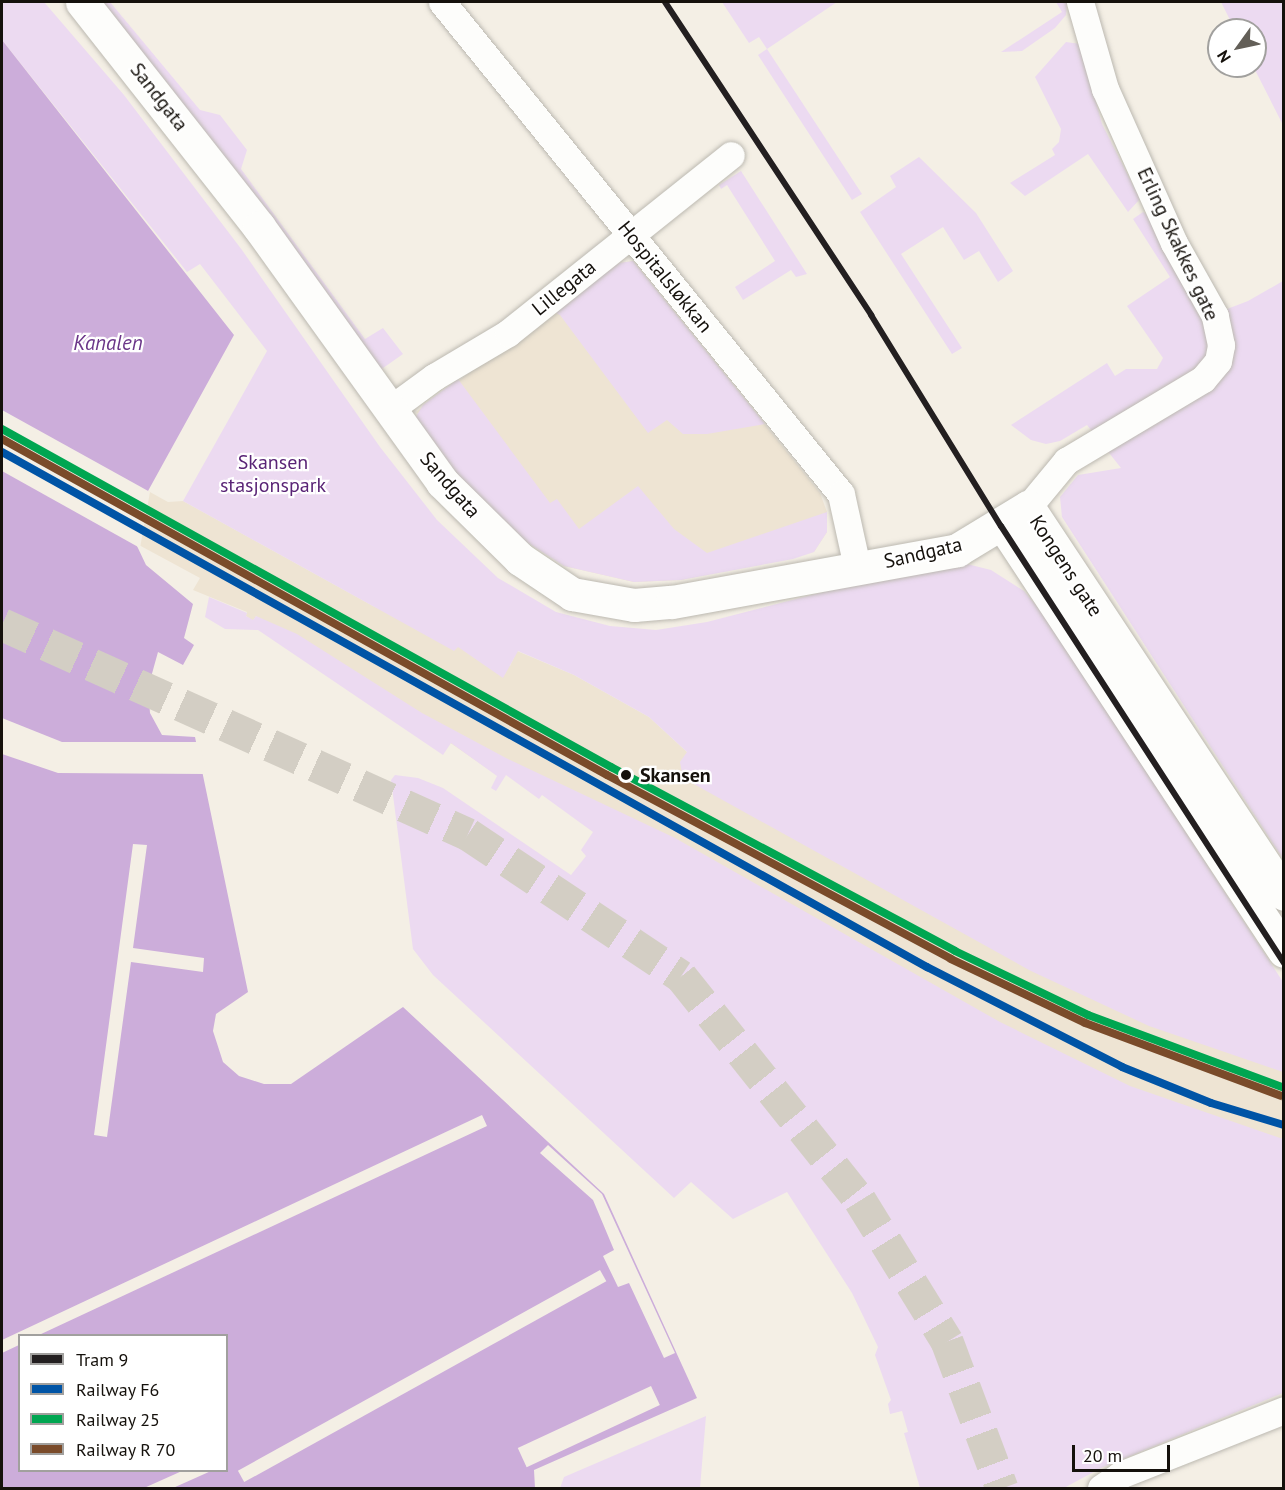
<!DOCTYPE html>
<html>
<head>
<meta charset="utf-8">
<style>
	body { margin:0 }
	#map { position:relative; width:1285px; height:1490px; overflow:hidden; background:#f4efe5; font-family:"PT Sans",sans-serif }
	div>[style] { position:absolute }
	.built>* { inset:0; background:#eee4d3 }
	.green>* { inset:0; background:#ecdaf1 }
	.water>* { inset:0; background:#ccadda }
	.pier>* { inset:0; background:#f4efe5; transform-origin:0 0 }
	.highway-tunnel>* { height:33px; margin-top:-16.5px; transform-origin:0; background:repeating-linear-gradient(90deg,#d3cec4 0 33px,transparent 0 49px) }
	.roads { filter:drop-shadow(0 0 2px #bcb9b1) drop-shadow(0 0 2px #bcb9b1) }
	.street>* { height:27px; margin:-13.5px; padding:0 13.5px; transform-origin:13.5px; border-radius:13.5px; background:#fdfdfb }
	.secondary>* { height:33px; margin:-16.5px; padding:0 16.5px; transform-origin:16.5px; border-radius:16.5px; background:#fdfdfb }
	.rail-1>* { height:8px; margin:-4px; padding:0 4px; transform-origin:4px; border-radius:4px; background:#0054a6 }
	.rail-2>* { height:8px; margin:-4px; padding:0 4px; transform-origin:4px; border-radius:4px; background:#00a651 }
	.rail-3>* { height:8px; margin:-4px; padding:0 4px; transform-origin:4px; border-radius:4px; background:#7a4b2a }
	.tram-1>* { height:6px; margin:-3px; padding:0 3px; transform-origin:3px; border-radius:3px; background:#231f20 }
	.dots>* { width:16px; height:16px; translate:-50% -50%; box-sizing:border-box; border:3px solid #fff; border-radius:50% }
	span { translate:-50% -50%; white-space:nowrap; text-align:center; line-height:1.15; -webkit-text-stroke:4.5px #fff; paint-order:stroke }
	.street-label { font-size:20px; color:#15110c }
	.park-label { font-size:20px; color:#592476 }
	.stop-label { font-size:20px; color:#15110c; font-weight:700 }
	.left { translate:0 -50%; text-align:left }
	.water-label { font-size:21px; color:#6b3689; font-style:italic }
	.frame { position:absolute; inset:0; border:3px solid #15110c; pointer-events:none }
	.legend { position:absolute; left:18px; top:1334px; width:210px; height:138px; box-sizing:border-box; background:#fff; border:2px solid #a1a09e; margin:0; padding:8px 10px; list-style:none; font-size:18px; color:#15110c }
	.legend li { display:flex; align-items:center; gap:12px; height:30px }
	.legend b { width:30px; border:2px solid #a1a09e }
	.north { position:absolute; left:1207px; top:18px; width:60px; height:60px; box-sizing:border-box; background:#fff; border:2px solid #a1a09e; border-radius:50%; rotate:237deg; font-size:16px; font-weight:700; line-height:24px; text-align:center; color:#15110c }
	.north::after { content:''; display:block; margin:auto; width:21px; height:27px; background:#635f58; clip-path:polygon(50% 0,100% 100%,50% 72%,0 100%) }
	.scale { position:absolute; left:1072px; top:1445px; width:98px; height:27px; box-sizing:border-box; border:3px solid #15110c; border-top:0; padding-left:8px; font-size:18px; line-height:21px; white-space:nowrap; color:#15110c; -webkit-text-stroke:4px #fff; paint-order:stroke }
</style>
</head>
<body>
<div id="map">
	<div class="built">
		<div style="clip-path:polygon(633px 261px,820px 493px,827px 512px,827px 532px,814px 552px,681px 580px,634px 582px,564px 566px,416px 412px,619px 263px)"></div>
		<div style="clip-path:polygon(2px 410px,168px 502px,183px 501px,373px 606px,510px 666px,517px 651px,574px 675px,649px 717px,687px 752px,1283px 1036px,1283px 1160px,1246px 1177px,506px 765px,498px 776px,413px 717px,256px 616px,253px 621px,246px 616px,247px 612px,193px 590px,200px 578px,2px 471px)"></div>
	</div>
	<div class="green">
		<div style="clip-path:polygon(2px 2px,44px 2px,124px 95px,242px 250px,380px 447px,437px 520px,498px 578px,556px 612px,610px 626px,656px 630px,707px 622px,850px 585px,963px 563px,991px 570px,1024px 591px,1046px 617px,1283px 982px,1283px 1072px,1149px 1026px,1031px 971px,683px 778px,680px 762px,687px 752px,649px 717px,574px 675px,518px 651px,503px 678px,458px 647px,454px 651px,183px 501px,267px 351px,200px 264px,187px 272px,2px 40px)"></div>
		<div style="clip-path:polygon(92px 2px,110px 2px,200px 110px,220px 115px,247px 150px,241px 169px,365px 339px,383px 328px,403px 354px,376px 373px)"></div>
		<div style="clip-path:polygon(722px 2px,837px 2px,767px 49px,862px 194px,852px 200px,758px 55px,767px 49px,759px 37px,749px 43px)"></div>
		<div style="clip-path:polygon(1056px 2px,1067px 3px,1066px 15px,1055px 28px,1022px 51px,1001px 52px,1062px 12px)"></div>
		<div style="clip-path:polygon(1221px 2px,1283px 2px,1283px 125px,1253px 66px,1255px 30px,1235px 30px)"></div>
		<div style="clip-path:polygon(1066px 42px,1080px 44px,1102px 124px,1140px 199px,1128px 212px,1088px 154px,1025px 196px,1010px 183px,1055px 155px,1052px 149px,1059px 142px,1061px 129px,1035px 77px)"></div>
		<div style="clip-path:polygon(919px 157px,976px 213px,1013px 271px,998px 282px,979px 251px,964px 260px,943px 227px,901px 254px,962px 348px,952px 354px,860px 212px,896px 187px,890px 176px)"></div>
		<div style="clip-path:polygon(741px 171px,807px 274px,796px 277px,791px 270px,743px 300px,735px 287px,775px 261px,727px 185px,721px 189px,719px 185px)"></div>
		<div style="clip-path:polygon(1143px 212px,1150px 217px,1201px 319px,1248px 301px,1283px 281px,1283px 859px,1062px 517px,1060px 497px,1078px 475px,1121px 468px,1087px 425px,1060px 441px,1046px 444px,1031px 440px,1011px 425px,1107px 363px,1115px 376px,1126px 369px,1157px 369px,1163px 358px,1127px 306px,1170px 277px,1133px 219px)"></div>
		<div style="clip-path:polygon(633px 261px,765px 424px,707px 434px,683px 434px,667px 420px,648px 433px,560px 315px,553px 311px,619px 263px)"></div>
		<div style="clip-path:polygon(458px 379px,550px 503px,557px 499px,579px 529px,638px 486px,674px 529px,707px 553px,827px 512px,827px 532px,814px 552px,793px 559px,681px 580px,634px 582px,564px 566px,514px 534px,434px 451px,414px 420px,423px 405px)"></div>
		<div style="clip-path:polygon(209px 597px,247px 613px,246px 616px,253px 620px,256px 616px,297px 634px,422px 713px,506px 758px,675px 838px,1000px 1022px,1130px 1086px,1283px 1139px,1283px 1393px,1101px 1468px,1064px 1488px,920px 1488px,904px 1433px,908px 1432px,902px 1411px,890px 1414px,888px 1404px,891px 1400px,875px 1355px,878px 1347px,852px 1293px,787px 1192px,733px 1219px,691px 1182px,674px 1198px,433px 975px,413px 949px,391px 780px,395px 775px,418px 778px,443px 788px,571px 875px,586px 856px,581px 850px,593px 832px,542px 795px,539px 799px,506px 775px,496px 791px,491px 788px,497px 776px,451px 743px,443px 755px,258px 630px,225px 629px,205px 617px)"></div>
		<div style="clip-path:polygon(706px 1416px,700px 1488px,560px 1488px,564px 1477px)"></div>
	</div>
	<div class="water">
		<div style="clip-path:polygon(evenodd,2px 40px,234px 335px,148px 491px,137px 546px,146px 565px,193px 604px,184px 638px,194px 645px,183px 665px,158px 652px,148px 688px,150px 713px,162px 735px,195px 737px,248px 992px,216px 1014px,213px 1031px,223px 1062px,239px 1076px,264px 1084px,291px 1084px,403px 1007px,604px 1194px,697px 1398px,534px 1470px,535px 1488px,2px 1488px,2px 40px,20px 1336px,226px 1336px,226px 1470px,20px 1470px,20px 1336px)"></div>
	</div>
	<div class="pier">
		<div style="clip-path:polygon(2px 410px,150px 492px,140px 548px,2px 471px)"></div>
		<div style="clip-path:polygon(2px 718px,62px 742px,200px 742px,206px 774px,58px 773px,2px 754px)"></div>
		<div style="clip-path:polygon(133px 844px,147px 845px,133px 948px,204px 958px,203px 972px,131px 962px,107px 1137px,94px 1135px)"></div>
		<div style="clip-path:polygon(482px 1115px,487px 1126px,39px 1335px,20px 1336px,19px 1345px,2px 1353px,2px 1340px)"></div>
		<div style="clip-path:polygon(548px 1145px,602px 1194px,675px 1353px,664px 1358px,629px 1283px,618px 1287px,603px 1256px,614px 1250px,593px 1200px,540px 1153px)"></div>
		<div style="left:600px;top:1270px;width:13px;height:414px;rotate:61deg"></div>
		<div style="left:651px;top:1386px;width:21px;height:147px;rotate:65deg"></div>
		<div style="clip-path:polygon(182px 1471px,211px 1471px,173px 1488px,144px 1488px)"></div>
	</div>
	<div class="highway-tunnel">
		<div style="left:2px;top:624px;width:511px;rotate:24.26deg"></div>
		<div style="left:468px;top:834px;width:256px;rotate:33.7deg"></div>
		<div style="left:681px;top:976px;width:287px;rotate:51.4deg"></div>
		<div style="left:860px;top:1200px;width:166px;rotate:58.3deg"></div>
		<div style="left:947px;top:1341px;width:157px;rotate:69.5deg"></div>
	</div>
	<div class="roads">
		<div class="street">
			<div style="left:442px;top:2px;width:633px;rotate:50.96deg"></div>
			<div style="left:841px;top:494px;width:75px;rotate:77.6deg"></div>
			<div style="left:389px;top:410px;width:56px;rotate:-36.3deg"></div>
			<div style="left:434px;top:377px;width:86px;rotate:-30.7deg"></div>
			<div style="left:508px;top:333px;width:285px;rotate:-38.6deg"></div>
			<div style="left:1028px;top:507px;width:60px;rotate:-50.4deg"></div>
			<div style="left:1066px;top:461px;width:160px;rotate:-30.9deg"></div>
			<div style="left:1203px;top:379px;width:23px;rotate:-50deg"></div>
			<div style="left:1218px;top:361px;width:16px;rotate:-79deg"></div>
			<div style="left:1221px;top:345px;width:30px;rotate:-102deg"></div>
			<div style="left:1215px;top:316px;width:84px;rotate:-119.3deg"></div>
			<div style="left:1174px;top:243px;width:169px;rotate:-114.1deg"></div>
			<div style="left:1105px;top:89px;width:91px;rotate:-106deg"></div>
			<div style="left:1101px;top:1488px;width:23px;rotate:-34deg"></div>
			<div style="left:1120px;top:1475px;width:176px;rotate:-21.6deg"></div>
		</div>
		<div class="secondary">
			<div style="left:82px;top:2px;width:286px;rotate:51.8deg"></div>
			<div style="left:259px;top:227px;width:314px;rotate:54.3deg"></div>
			<div style="left:442px;top:482px;width:110px;rotate:44.6deg"></div>
			<div style="left:520px;top:559px;width:63px;rotate:33.9deg"></div>
			<div style="left:572px;top:594px;width:63px;rotate:10.1deg"></div>
			<div style="left:634px;top:605px;width:38px;rotate:-5deg"></div>
			<div style="left:672px;top:602px;width:290px;rotate:-10.3deg"></div>
			<div style="left:957px;top:550px;width:83px;rotate:-31.2deg"></div>
			<div style="left:1028px;top:507px;width:464px;rotate:56.5deg"></div>
			<div style="left:1003px;top:525px;width:510px;rotate:56.59deg"></div>
		</div>
	</div>
	<div class="rail-1">
		<div style="left:2px;top:452px;width:1059px;rotate:29.11deg"></div>
		<div style="left:927px;top:967px;width:219px;rotate:27.1deg"></div>
		<div style="left:1122px;top:1067px;width:96px;rotate:22deg"></div>
		<div style="left:1211px;top:1103px;width:76px;rotate:16.8deg"></div>
	</div>
	<div class="rail-2">
		<div style="left:2px;top:429px;width:697px;rotate:29.03deg"></div>
		<div style="left:611px;top:767px;width:390px;rotate:28.1deg"></div>
		<div style="left:955px;top:951px;width:148px;rotate:25.7deg"></div>
		<div style="left:1088px;top:1015px;width:209px;rotate:20.4deg"></div>
	</div>
	<div class="rail-3">
		<div style="left:2px;top:439px;width:692px;rotate:29.05deg"></div>
		<div style="left:607px;top:775px;width:390px;rotate:28.1deg"></div>
		<div style="left:951px;top:959px;width:148px;rotate:25.5deg"></div>
		<div style="left:1085px;top:1023px;width:209px;rotate:20.4deg"></div>
	</div>
	<div class="tram-1">
		<div style="left:665px;top:2px;width:375px;rotate:56.6deg"></div>
		<div style="left:871px;top:315px;width:248px;rotate:58.4deg"></div>
		<div style="left:1001px;top:526px;width:521px;rotate:57.07deg"></div>
	</div>
	<div class="dots">
		<div style="left:626px;top:775px;background:#15110c"></div>
	</div>
	<div class="street-label">
		<span style="left:159px;top:97px;rotate:52deg">Sandgata</span>
		<span style="left:1178px;top:244px;rotate:65deg">Erling Skakkes gate</span>
		<span style="left:665px;top:277px;rotate:51deg">Hospitalsløkkan</span>
		<span style="left:564px;top:288px;rotate:-39deg">Lillegata</span>
		<span style="left:450px;top:485px;rotate:49deg">Sandgata</span>
		<span style="left:923px;top:553px;rotate:-13deg">Sandgata</span>
		<span style="left:1066px;top:566px;rotate:57deg">Kongens gate</span>
	</div>
	<div class="park-label">
		<span style="left:273px;top:474px">Skansen<br>stasjonspark</span>
	</div>
	<div class="stop-label">
		<span class="left" style="left:640px;top:775px">Skansen</span>
	</div>
	<div class="water-label">
		<span style="left:108px;top:343px">Kanalen</span>
	</div>
	<div class="frame"></div>
	<ul class="legend">
	<li><b style="height:8px;background:#231f20"></b>Tram 9</li>
	<li><b style="height:8px;background:#0054a6"></b>Railway F6</li>
	<li><b style="height:8px;background:#00a651"></b>Railway 25</li>
	<li><b style="height:8px;background:#7a4b2a"></b>Railway R 70</li>
	</ul>
	<div class="north">N</div>
	<div class="scale">20 m</div>
</div>
</body>
</html>
